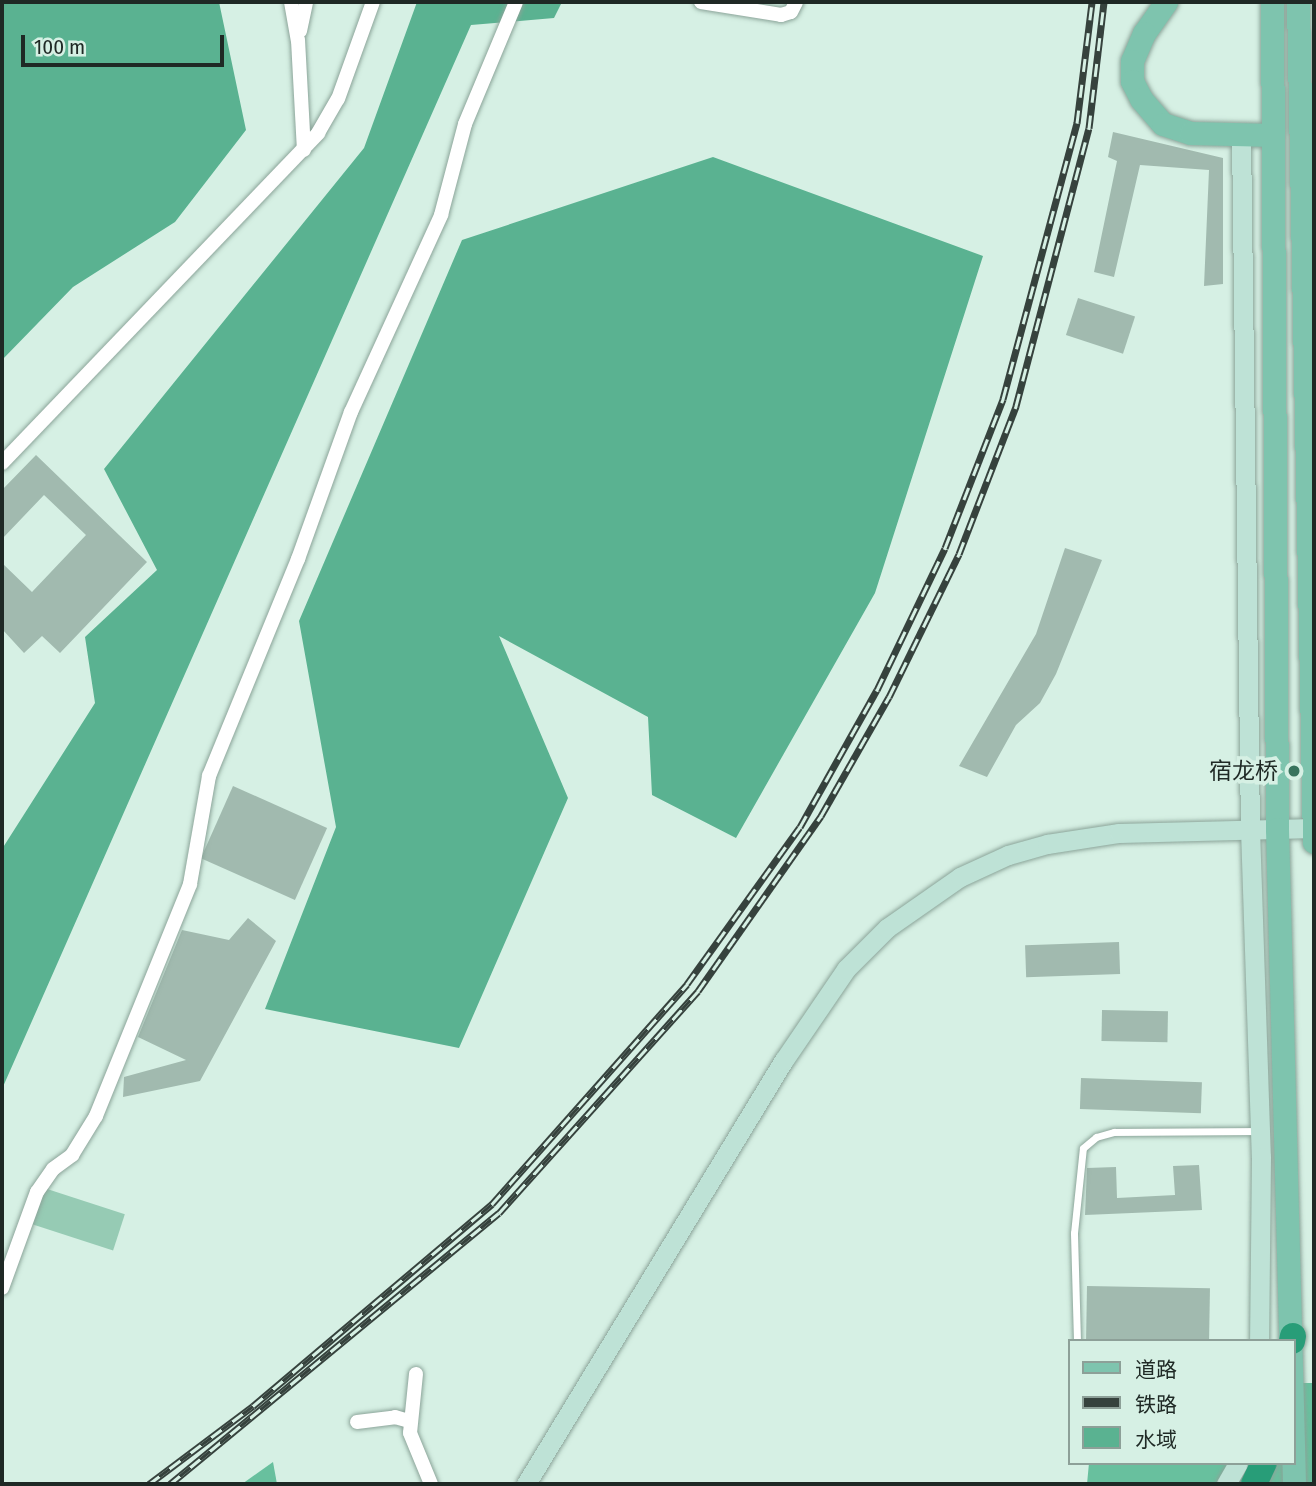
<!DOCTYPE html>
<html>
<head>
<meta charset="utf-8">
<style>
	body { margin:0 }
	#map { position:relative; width:1316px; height:1486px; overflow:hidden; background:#d6f0e4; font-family:"Fira Sans Condensed","Noto Sans SC",sans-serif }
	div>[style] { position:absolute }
	.green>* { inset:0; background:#96cbb4; transform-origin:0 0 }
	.forest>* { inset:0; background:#68c09e }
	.water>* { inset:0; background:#5ab291 }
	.building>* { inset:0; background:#a1baaf; transform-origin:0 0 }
	.roads { filter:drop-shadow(0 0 2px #8ba499) drop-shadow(0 0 2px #8ba499) }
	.lane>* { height:7px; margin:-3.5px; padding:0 3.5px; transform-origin:3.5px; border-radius:3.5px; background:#fff }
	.street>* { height:14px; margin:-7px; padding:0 7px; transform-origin:7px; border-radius:7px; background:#fff }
	.secondary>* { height:19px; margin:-9.5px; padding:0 9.5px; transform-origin:9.5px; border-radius:9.5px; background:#bee2d6 }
	.primary>* { height:23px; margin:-11.5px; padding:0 11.5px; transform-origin:11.5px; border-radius:11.5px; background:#7ec4ae }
	.highway>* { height:26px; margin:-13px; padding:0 13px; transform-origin:13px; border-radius:13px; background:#289d78 }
	.rail>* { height:7px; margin-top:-3.5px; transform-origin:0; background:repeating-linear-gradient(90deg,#d6f0e4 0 13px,#36423d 0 26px); box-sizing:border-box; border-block:2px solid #36423d }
	.dots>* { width:19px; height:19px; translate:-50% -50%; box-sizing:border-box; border:4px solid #d6f0e4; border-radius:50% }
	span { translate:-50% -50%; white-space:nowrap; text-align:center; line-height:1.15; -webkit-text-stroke:7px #d6f0e4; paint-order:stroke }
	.poi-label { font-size:23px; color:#1f2925 }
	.right { translate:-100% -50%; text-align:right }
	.frame { position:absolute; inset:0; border:4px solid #1f2925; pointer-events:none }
	.legend { position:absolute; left:1068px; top:1339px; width:228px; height:126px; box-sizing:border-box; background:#d6f0e4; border:2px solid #8da098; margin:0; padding:9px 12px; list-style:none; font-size:21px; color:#1f2925 }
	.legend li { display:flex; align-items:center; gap:14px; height:35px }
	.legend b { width:35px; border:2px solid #8da098 }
	.scale { position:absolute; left:21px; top:35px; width:203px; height:32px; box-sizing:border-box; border:4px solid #1f2925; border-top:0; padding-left:9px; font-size:21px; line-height:24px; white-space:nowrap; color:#1f2925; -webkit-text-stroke:5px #d6f0e4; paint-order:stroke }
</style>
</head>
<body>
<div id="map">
	<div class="green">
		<div style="left:44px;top:1188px;width:85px;height:38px;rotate:18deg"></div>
	</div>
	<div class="forest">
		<div style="clip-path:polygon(1293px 1383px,1314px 1383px,1314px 1484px,1087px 1484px,1089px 1463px,1293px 1463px)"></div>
		<div style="clip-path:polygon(273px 1462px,277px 1484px,242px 1484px)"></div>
	</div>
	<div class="water">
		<div style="clip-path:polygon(2px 2px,219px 2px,246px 130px,175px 222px,73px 287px,2px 360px)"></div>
		<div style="clip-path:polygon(417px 2px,562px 2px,554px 18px,471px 25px,2px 1089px,2px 849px,95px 703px,85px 637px,157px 570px,104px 469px,364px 148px)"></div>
		<div style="clip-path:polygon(713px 157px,983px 256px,875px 593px,736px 838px,652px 795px,648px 717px,499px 636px,568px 798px,459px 1048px,265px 1009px,336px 827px,299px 621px,462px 240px)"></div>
	</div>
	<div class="building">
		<div style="clip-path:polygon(1113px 132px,1223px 158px,1223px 284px,1204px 286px,1209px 170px,1140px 165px,1114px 277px,1094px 272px,1117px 161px,1108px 157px)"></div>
		<div style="left:1078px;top:298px;width:60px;height:39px;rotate:18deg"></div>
		<div style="clip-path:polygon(36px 455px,147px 562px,60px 653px,42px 636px,24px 653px,2px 629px,2px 563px,32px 592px,86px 535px,44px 495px,2px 539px,2px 490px)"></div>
		<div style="clip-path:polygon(1065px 548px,1102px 560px,1056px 674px,1040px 703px,1016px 725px,987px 777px,959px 766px,1036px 634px)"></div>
		<div style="left:233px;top:786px;width:103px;height:79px;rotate:24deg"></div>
		<div style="clip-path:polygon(248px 918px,276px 941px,200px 1081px,123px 1097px,124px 1077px,186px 1060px,138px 1037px,182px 930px,229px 940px)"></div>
		<div style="left:1119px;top:942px;width:32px;height:94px;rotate:88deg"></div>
		<div style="left:1102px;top:1010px;width:66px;height:31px;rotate:1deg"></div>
		<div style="left:1081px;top:1078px;width:121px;height:31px;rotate:2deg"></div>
		<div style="clip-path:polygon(1199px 1165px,1202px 1210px,1085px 1215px,1087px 1168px,1116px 1167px,1117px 1198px,1175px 1195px,1173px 1166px)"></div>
		<div style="left:1087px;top:1286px;width:123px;height:55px;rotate:1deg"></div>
	</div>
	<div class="roads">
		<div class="lane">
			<div style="left:1077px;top:1341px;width:108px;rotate:-91.6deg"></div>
			<div style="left:1074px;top:1233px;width:85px;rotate:-84deg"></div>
			<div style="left:1083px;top:1148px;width:17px;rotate:-40deg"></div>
			<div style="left:1096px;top:1137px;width:19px;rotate:-16deg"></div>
			<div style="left:1114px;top:1132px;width:145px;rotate:-0.4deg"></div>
		</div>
		<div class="street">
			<div style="left:291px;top:2px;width:39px;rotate:80deg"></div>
			<div style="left:298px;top:40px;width:110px;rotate:86.9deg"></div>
			<div style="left:701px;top:2px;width:81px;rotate:9.2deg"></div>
			<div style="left:781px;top:15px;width:10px;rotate:-17deg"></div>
			<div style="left:791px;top:12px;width:11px;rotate:-63deg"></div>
			<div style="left:300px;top:31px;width:30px;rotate:-78deg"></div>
			<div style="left:2px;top:463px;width:457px;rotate:-46.2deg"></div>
			<div style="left:318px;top:133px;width:39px;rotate:-60deg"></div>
			<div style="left:338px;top:99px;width:103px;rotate:-70.2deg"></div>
			<div style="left:2px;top:1288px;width:102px;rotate:-70deg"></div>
			<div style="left:37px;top:1192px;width:28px;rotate:-55deg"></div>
			<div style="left:53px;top:1169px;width:24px;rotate:-36deg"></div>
			<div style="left:72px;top:1155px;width:46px;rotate:-58.4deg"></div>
			<div style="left:96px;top:1116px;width:250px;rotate:-67.9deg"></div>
			<div style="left:190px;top:884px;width:110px;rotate:-80deg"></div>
			<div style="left:209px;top:776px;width:235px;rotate:-67.7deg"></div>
			<div style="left:298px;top:559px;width:156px;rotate:-70.2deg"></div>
			<div style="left:351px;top:412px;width:217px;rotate:-65.4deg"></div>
			<div style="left:441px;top:215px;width:94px;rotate:-75.2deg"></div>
			<div style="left:465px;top:124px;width:132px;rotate:-67.3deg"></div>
			<div style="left:416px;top:1374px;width:59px;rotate:95.8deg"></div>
			<div style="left:410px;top:1433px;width:55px;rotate:67.6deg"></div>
			<div style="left:357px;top:1422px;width:38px;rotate:-7deg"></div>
			<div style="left:395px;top:1417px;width:15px;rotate:16deg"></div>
		</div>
		<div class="secondary">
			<div style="left:1241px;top:135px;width:694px;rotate:89.26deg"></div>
			<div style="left:1250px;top:829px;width:328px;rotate:88.1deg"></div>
			<div style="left:1261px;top:1157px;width:184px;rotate:90.6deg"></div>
			<div style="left:526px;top:1484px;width:496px;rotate:-58.7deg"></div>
			<div style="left:784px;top:1060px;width:110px;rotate:-55.7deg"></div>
			<div style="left:846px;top:969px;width:58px;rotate:-45deg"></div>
			<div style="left:887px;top:928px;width:89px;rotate:-34.9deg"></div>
			<div style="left:960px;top:877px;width:53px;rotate:-24.6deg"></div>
			<div style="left:1008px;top:855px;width:41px;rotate:-15.8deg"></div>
			<div style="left:1047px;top:844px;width:73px;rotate:-8.7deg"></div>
			<div style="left:1119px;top:833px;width:195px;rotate:-1.5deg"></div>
			<div style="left:1226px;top:1484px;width:24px;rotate:-60deg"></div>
		</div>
		<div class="primary">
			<div style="left:1166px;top:2px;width:38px;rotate:125deg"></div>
			<div style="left:1144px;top:33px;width:30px;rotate:113deg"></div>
			<div style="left:1132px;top:61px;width:20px;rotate:90deg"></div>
			<div style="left:1132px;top:81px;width:20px;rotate:63deg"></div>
			<div style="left:1141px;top:99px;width:33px;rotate:49deg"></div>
			<div style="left:1163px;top:124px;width:29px;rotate:18deg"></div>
			<div style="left:1191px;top:133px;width:82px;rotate:1.4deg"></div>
			<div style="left:1272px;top:2px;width:827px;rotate:89.65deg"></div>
			<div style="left:1277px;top:829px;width:655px;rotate:88.51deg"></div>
			<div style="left:1298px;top:2px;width:840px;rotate:88.91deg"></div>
		</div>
		<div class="highway">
			<div style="left:1292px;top:1341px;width:5px;rotate:-79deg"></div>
			<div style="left:1254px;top:1484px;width:23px;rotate:-65deg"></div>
		</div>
	</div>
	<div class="rail">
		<div style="left:149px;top:1484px;width:130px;rotate:-36.9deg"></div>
		<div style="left:253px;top:1406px;width:313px;rotate:-40.2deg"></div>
		<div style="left:492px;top:1204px;width:294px;rotate:-48.4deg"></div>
		<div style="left:687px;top:984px;width:193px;rotate:-54.3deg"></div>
		<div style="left:800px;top:827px;width:157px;rotate:-60.7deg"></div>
		<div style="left:877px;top:690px;width:157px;rotate:-64.4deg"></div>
		<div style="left:945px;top:548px;width:160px;rotate:-68.7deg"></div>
		<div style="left:1003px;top:399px;width:286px;rotate:-75deg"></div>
		<div style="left:1077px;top:123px;width:122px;rotate:-82.9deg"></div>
		<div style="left:170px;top:1484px;width:426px;rotate:-39.5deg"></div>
		<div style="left:499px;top:1213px;width:298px;rotate:-48.1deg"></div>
		<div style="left:698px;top:991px;width:214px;rotate:-54.9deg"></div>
		<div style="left:821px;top:816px;width:137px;rotate:-60.3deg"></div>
		<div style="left:889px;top:697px;width:159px;rotate:-63.9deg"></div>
		<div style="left:959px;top:554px;width:159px;rotate:-68.9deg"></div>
		<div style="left:1016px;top:406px;width:287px;rotate:-75.3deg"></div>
		<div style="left:1089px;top:128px;width:127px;rotate:-83.2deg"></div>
	</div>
	<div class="dots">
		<div style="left:1294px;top:771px;background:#38735d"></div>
	</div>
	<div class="poi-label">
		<span class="right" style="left:1278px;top:771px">宿龙桥</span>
	</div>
	<div class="frame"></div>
	<ul class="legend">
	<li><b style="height:9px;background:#7ec4ae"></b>道路</li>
	<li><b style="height:9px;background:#36423d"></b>铁路</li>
	<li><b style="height:19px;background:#5ab291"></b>水域</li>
	</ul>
	<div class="scale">100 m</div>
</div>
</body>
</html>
